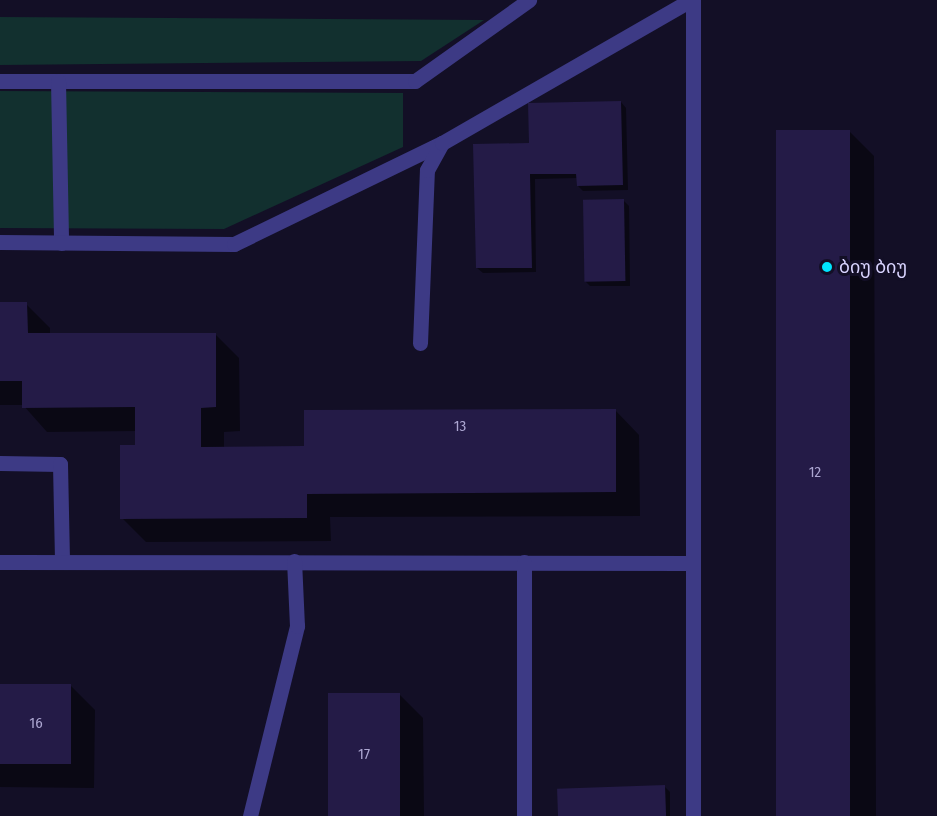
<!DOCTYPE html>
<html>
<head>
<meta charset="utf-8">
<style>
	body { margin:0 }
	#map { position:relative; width:937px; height:816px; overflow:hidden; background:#130f26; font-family:"Fira Sans Condensed","Noto Sans Georgian",sans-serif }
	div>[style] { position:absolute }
	.green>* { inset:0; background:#12302f }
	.shadow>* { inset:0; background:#0007 }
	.building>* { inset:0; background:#241b47; transform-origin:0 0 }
	.lane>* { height:15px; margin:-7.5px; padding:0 7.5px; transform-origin:7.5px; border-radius:7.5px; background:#3d3a85 }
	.dots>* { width:16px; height:16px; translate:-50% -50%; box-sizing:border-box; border:3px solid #130f26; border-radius:50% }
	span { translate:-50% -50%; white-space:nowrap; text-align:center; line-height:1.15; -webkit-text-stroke:6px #130f26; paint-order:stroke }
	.number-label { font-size:15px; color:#aca6d1 }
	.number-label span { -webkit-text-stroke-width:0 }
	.poi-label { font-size:18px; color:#d9d4ff }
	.left { translate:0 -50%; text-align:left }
</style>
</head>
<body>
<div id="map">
	<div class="green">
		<div style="clip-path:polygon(0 17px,484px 20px,421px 61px,0 65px)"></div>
		<div style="clip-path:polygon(0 91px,403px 93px,403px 147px,224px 229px,0 228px)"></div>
	</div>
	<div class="shadow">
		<div style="clip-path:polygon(621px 102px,626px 108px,628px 190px,583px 191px,578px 186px,578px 178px,535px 179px,536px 272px,483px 273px,477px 268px,531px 145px)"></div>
		<div style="clip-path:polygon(850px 132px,874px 156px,876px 816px,780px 816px)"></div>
		<div style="clip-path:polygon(624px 201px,629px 206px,630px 286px,590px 286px,585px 281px)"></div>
		<div style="clip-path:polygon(0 304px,26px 304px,50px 328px,50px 335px,215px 334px,239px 358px,240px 431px,224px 432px,224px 448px,305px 448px,615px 410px,639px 435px,640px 516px,330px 517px,331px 541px,146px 542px,122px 518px,137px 446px,137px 431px,47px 432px,23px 405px,0 405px)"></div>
		<div style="clip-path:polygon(0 686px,71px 686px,95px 710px,94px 788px,0 787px)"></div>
		<div style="clip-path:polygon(399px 694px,423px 718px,424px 816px,330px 816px)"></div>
		<div style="clip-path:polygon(664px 786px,670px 792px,670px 816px,559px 816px)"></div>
	</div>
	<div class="building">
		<div style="clip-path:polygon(621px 101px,623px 185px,577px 186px,576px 174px,530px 174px,532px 268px,476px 268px,473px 144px,529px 143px,528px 103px)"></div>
		<div style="left:776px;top:130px;width:74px;height:686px"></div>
		<div style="left:624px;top:199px;width:82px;height:41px;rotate:89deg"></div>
		<div style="clip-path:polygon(0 302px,27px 302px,28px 333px,216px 333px,216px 407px,201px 408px,201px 447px,304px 446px,304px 410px,616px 409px,616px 492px,307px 494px,307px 518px,120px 519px,120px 445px,135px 445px,135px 407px,22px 408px,22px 381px,0 381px)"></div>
		<div style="left:0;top:684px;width:71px;height:80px"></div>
		<div style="left:328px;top:693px;width:72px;height:123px"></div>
		<div style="left:665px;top:785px;width:31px;height:108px;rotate:88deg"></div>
	</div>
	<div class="lane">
		<div style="left:0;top:81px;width:415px"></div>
		<div style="left:415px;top:81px;width:140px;rotate:-35.4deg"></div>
		<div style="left:58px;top:81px;width:162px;rotate:88.9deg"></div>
		<div style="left:0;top:242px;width:234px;rotate:0.5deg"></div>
		<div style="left:234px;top:244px;width:231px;rotate:-25.9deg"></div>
		<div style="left:420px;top:343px;width:173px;rotate:-87.7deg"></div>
		<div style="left:427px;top:170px;width:31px;rotate:-61deg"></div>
		<div style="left:442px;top:143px;width:287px;rotate:-29.9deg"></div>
		<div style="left:0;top:463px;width:60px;rotate:1deg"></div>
		<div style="left:60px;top:464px;width:96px;rotate:88.8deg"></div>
		<div style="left:0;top:562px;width:693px;rotate:0.08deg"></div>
		<div style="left:524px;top:562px;width:254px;rotate:90deg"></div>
		<div style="left:250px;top:816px;width:196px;rotate:-76.1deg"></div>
		<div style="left:297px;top:626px;width:65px;rotate:-92.6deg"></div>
		<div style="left:693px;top:816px;width:816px;rotate:-90deg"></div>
	</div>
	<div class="dots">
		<div style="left:827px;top:267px;background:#00e5ff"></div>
	</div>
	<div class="number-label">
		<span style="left:460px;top:427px">13</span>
		<span style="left:815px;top:473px">12</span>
		<span style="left:36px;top:724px">16</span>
		<span style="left:364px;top:755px">17</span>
	</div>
	<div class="poi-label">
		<span class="left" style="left:839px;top:267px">ბიუ ბიუ</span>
	</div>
</div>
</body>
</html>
